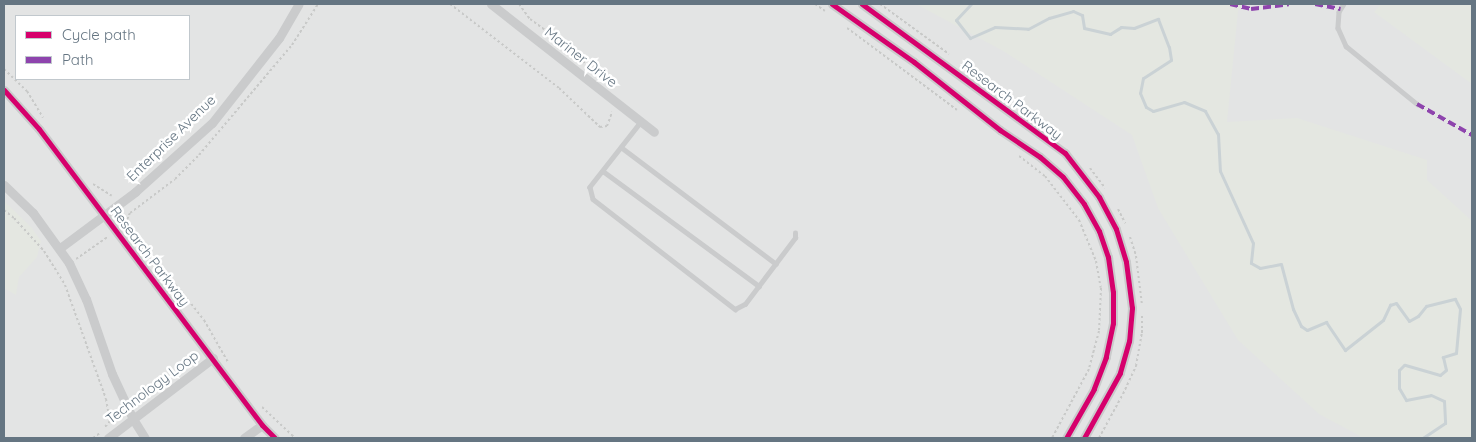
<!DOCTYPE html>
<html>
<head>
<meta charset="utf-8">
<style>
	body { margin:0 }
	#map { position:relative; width:1476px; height:442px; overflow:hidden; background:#f4f4f3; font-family:Quicksand,sans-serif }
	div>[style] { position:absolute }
	.built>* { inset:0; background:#e3e4e4 }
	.green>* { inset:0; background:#e4e7e1 }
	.stream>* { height:3px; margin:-1.5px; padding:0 1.5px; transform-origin:1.5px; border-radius:1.5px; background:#cad2d5 }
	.path>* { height:2px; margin-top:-1px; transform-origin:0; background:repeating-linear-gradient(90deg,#c8c9c8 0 2.5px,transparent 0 5px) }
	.lane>* { height:4.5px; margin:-2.25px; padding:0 2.25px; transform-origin:2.25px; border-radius:2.25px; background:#cacbcc }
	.street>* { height:9px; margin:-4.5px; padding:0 4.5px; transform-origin:4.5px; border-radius:4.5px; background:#cacbcc }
	.quiet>* { height:4px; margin-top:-2px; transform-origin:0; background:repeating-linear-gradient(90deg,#8e44ad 0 8px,transparent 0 12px) }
	.cycleway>* { height:5px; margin:-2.5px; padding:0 2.5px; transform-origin:2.5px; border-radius:2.5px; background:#d6006c }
	span { translate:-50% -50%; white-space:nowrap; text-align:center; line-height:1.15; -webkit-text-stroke:5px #fff; paint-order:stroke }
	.street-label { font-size:14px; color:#657582 }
	.frame { position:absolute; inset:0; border:5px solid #657582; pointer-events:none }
	.legend { position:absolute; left:15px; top:15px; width:175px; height:65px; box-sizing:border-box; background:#fff; border:1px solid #c1c8cd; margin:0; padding:6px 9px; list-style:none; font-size:15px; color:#657582 }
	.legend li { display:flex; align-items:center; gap:10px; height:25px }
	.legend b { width:25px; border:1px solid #c1c8cd }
</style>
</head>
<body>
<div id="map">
	<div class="built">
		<div style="clip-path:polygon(evenodd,4px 4px,1472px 4px,1472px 438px,4px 438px,4px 4px,16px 16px,189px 16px,189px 79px,16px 79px,16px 16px)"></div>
	</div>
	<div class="green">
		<div style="clip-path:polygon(916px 4px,1242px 4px,1238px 11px,1227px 122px,1297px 118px,1427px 160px,1427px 180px,1472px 221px,1472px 438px,1360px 438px,1360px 436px,1319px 414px,1238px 340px,1158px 208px,1132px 135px,1005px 52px)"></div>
		<div style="clip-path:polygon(1381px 4px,1472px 4px,1472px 84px,1374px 12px)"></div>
		<div style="clip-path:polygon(4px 201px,31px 227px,41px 241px,37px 257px,19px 277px,16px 295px,4px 288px)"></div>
	</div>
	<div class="stream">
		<div style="left:971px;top:4px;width:22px;rotate:133deg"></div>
		<div style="left:956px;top:20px;width:23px;rotate:52deg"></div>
		<div style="left:970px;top:38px;width:27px;rotate:-24deg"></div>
		<div style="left:995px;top:27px;width:33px;rotate:3deg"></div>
		<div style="left:1028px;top:29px;width:24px;rotate:-28deg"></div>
		<div style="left:1049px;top:18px;width:25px;rotate:-16deg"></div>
		<div style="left:1073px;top:11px;width:10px;rotate:24deg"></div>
		<div style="left:1082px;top:15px;width:13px;rotate:81deg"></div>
		<div style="left:1084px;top:28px;width:27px;rotate:13deg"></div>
		<div style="left:1110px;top:34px;width:13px;rotate:-32deg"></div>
		<div style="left:1121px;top:27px;width:13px;rotate:4deg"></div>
		<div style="left:1134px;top:28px;width:26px;rotate:-21deg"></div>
		<div style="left:1158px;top:19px;width:30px;rotate:69deg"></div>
		<div style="left:1169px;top:47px;width:13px;rotate:81deg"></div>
		<div style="left:1171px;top:60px;width:33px;rotate:147deg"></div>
		<div style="left:1143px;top:78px;width:15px;rotate:101deg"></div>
		<div style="left:1140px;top:93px;width:15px;rotate:67deg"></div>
		<div style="left:1146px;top:107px;width:8px;rotate:30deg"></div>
		<div style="left:1153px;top:111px;width:32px;rotate:-16deg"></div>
		<div style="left:1184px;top:102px;width:23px;rotate:23deg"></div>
		<div style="left:1205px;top:111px;width:26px;rotate:61deg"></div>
		<div style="left:1218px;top:134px;width:37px;rotate:87deg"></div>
		<div style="left:1220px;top:171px;width:79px;rotate:65.4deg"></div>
		<div style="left:1253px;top:243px;width:20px;rotate:96deg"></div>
		<div style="left:1251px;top:263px;width:10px;rotate:29deg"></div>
		<div style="left:1260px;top:268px;width:21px;rotate:-11deg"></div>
		<div style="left:1281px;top:264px;width:47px;rotate:75.1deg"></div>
		<div style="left:1293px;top:309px;width:19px;rotate:65deg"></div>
		<div style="left:1301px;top:326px;width:7px;rotate:34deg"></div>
		<div style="left:1307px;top:330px;width:21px;rotate:-23deg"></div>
		<div style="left:1326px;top:322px;width:34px;rotate:56deg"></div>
		<div style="left:1345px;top:350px;width:48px;rotate:-38.3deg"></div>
		<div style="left:1383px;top:320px;width:17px;rotate:-65deg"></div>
		<div style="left:1390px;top:305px;width:6px;rotate:-18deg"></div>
		<div style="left:1396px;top:303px;width:22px;rotate:54deg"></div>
		<div style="left:1409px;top:321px;width:10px;rotate:-29deg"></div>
		<div style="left:1418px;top:316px;width:13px;rotate:-51deg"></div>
		<div style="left:1426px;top:306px;width:30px;rotate:-14deg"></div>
		<div style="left:1455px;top:299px;width:11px;rotate:63deg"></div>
		<div style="left:1460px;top:309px;width:44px;rotate:95.2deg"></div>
		<div style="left:1456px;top:353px;width:14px;rotate:163deg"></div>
		<div style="left:1443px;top:357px;width:13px;rotate:77deg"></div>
		<div style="left:1446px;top:370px;width:8px;rotate:140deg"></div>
		<div style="left:1440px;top:375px;width:37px;rotate:-164deg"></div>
		<div style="left:1404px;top:365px;width:7px;rotate:135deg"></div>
		<div style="left:1399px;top:370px;width:18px;rotate:90deg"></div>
		<div style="left:1399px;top:388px;width:14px;rotate:60deg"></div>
		<div style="left:1406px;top:400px;width:25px;rotate:-11deg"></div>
		<div style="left:1431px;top:395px;width:14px;rotate:25deg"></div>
		<div style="left:1444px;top:401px;width:22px;rotate:87deg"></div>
		<div style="left:1445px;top:423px;width:27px;rotate:146deg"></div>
	</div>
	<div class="path">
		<div style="left:450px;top:4px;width:138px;rotate:37.6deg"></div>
		<div style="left:559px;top:88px;width:57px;rotate:43.6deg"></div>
		<div style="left:600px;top:127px;width:7px;rotate:-8deg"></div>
		<div style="left:607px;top:126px;width:15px;rotate:-70deg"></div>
		<div style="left:519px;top:4px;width:19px;rotate:54deg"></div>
		<div style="left:530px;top:19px;width:51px;rotate:36.2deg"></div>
		<div style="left:571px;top:49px;width:8px;rotate:67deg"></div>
		<div style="left:815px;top:4px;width:12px;rotate:35deg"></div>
		<div style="left:880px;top:4px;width:85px;rotate:35.9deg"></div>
		<div style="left:847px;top:28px;width:137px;rotate:36.7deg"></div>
		<div style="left:578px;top:59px;width:16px;rotate:30deg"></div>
		<div style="left:4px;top:69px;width:32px;rotate:44deg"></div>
		<div style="left:27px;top:91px;width:31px;rotate:59deg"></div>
		<div style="left:1019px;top:156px;width:33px;rotate:38deg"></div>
		<div style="left:1045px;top:176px;width:56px;rotate:52.3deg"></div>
		<div style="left:1079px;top:220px;width:44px;rotate:67.5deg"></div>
		<div style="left:1096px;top:261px;width:27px;rotate:80deg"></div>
		<div style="left:1101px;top:288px;width:43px;rotate:92.7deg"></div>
		<div style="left:1099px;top:331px;width:39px;rotate:105deg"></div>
		<div style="left:1089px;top:369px;width:78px;rotate:118.2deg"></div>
		<div style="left:1090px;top:168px;width:25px;rotate:53deg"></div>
		<div style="left:93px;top:184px;width:22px;rotate:32deg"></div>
		<div style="left:1118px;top:209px;width:16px;rotate:63deg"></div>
		<div style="left:4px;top:210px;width:13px;rotate:39deg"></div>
		<div style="left:14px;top:218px;width:45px;rotate:47.7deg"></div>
		<div style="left:44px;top:251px;width:40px;rotate:58deg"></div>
		<div style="left:65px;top:285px;width:121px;rotate:70.2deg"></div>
		<div style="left:106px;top:399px;width:22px;rotate:80deg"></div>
		<div style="left:110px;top:421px;width:9px;rotate:131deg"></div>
		<div style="left:125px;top:224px;width:12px;rotate:-66deg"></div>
		<div style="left:130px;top:213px;width:56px;rotate:-37.1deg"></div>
		<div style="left:175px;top:179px;width:34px;rotate:-45deg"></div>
		<div style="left:199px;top:155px;width:144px;rotate:-49.8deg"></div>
		<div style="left:292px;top:45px;width:49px;rotate:-57.6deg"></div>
		<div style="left:123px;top:225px;width:2px;rotate:-27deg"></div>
		<div style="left:125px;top:224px;width:39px;rotate:54deg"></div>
		<div style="left:148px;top:256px;width:50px;rotate:46.6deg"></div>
		<div style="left:182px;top:292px;width:36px;rotate:52deg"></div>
		<div style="left:204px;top:320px;width:48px;rotate:60.3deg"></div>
		<div style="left:1130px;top:237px;width:20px;rotate:72deg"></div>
		<div style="left:1136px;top:256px;width:49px;rotate:83deg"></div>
		<div style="left:76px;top:259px;width:38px;rotate:-35deg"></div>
		<div style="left:262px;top:407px;width:45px;rotate:43.2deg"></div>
		<div style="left:93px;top:438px;width:9px;rotate:-36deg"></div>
		<div style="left:1099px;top:438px;width:50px;rotate:-61.4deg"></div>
		<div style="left:1123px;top:394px;width:31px;rotate:-65deg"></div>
		<div style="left:1136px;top:366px;width:34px;rotate:-80deg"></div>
		<div style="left:1142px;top:333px;width:18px;rotate:-90deg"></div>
	</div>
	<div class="lane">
		<div style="left:1344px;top:4px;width:9px;rotate:122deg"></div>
		<div style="left:1339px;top:12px;width:16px;rotate:94deg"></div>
		<div style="left:1338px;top:28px;width:20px;rotate:66deg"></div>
		<div style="left:1346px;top:46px;width:92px;rotate:39.2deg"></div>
		<div style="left:641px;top:122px;width:83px;rotate:128.1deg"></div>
		<div style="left:590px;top:187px;width:12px;rotate:76deg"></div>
		<div style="left:593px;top:199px;width:180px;rotate:37.8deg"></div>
		<div style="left:735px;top:309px;width:11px;rotate:-27deg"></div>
		<div style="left:745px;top:304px;width:83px;rotate:-52.9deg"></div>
		<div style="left:795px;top:238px;width:5px;rotate:-90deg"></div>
		<div style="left:621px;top:147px;width:194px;rotate:37deg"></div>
		<div style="left:603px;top:171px;width:194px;rotate:36.4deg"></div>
	</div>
	<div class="street">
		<div style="left:491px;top:4px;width:207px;rotate:38.1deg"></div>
		<div style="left:832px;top:4px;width:100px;rotate:35.3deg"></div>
		<div style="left:914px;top:62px;width:110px;rotate:38.3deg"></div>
		<div style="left:1000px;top:130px;width:48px;rotate:34deg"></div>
		<div style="left:1040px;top:157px;width:30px;rotate:41deg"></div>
		<div style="left:1063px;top:177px;width:34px;rotate:52deg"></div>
		<div style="left:1084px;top:204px;width:31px;rotate:61deg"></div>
		<div style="left:1099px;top:231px;width:28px;rotate:71deg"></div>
		<div style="left:1108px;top:257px;width:35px;rotate:82deg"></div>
		<div style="left:1113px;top:292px;width:31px;rotate:90deg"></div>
		<div style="left:1113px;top:323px;width:35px;rotate:102deg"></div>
		<div style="left:1106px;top:357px;width:34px;rotate:111deg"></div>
		<div style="left:1094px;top:389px;width:56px;rotate:119.7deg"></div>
		<div style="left:862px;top:4px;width:252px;rotate:36.3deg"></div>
		<div style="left:1065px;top:153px;width:56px;rotate:52.3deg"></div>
		<div style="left:1099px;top:197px;width:36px;rotate:62deg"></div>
		<div style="left:1116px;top:229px;width:34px;rotate:73deg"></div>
		<div style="left:1126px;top:262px;width:46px;rotate:82.6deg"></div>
		<div style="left:1132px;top:308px;width:33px;rotate:95deg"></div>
		<div style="left:1129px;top:341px;width:33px;rotate:106deg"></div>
		<div style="left:1120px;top:373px;width:74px;rotate:119deg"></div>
		<div style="left:4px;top:90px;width:52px;rotate:48.1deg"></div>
		<div style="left:39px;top:129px;width:371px;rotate:53deg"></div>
		<div style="left:262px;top:425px;width:18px;rotate:45deg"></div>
		<div style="left:4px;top:185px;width:40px;rotate:44deg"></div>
		<div style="left:33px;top:213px;width:62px;rotate:54.2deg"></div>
		<div style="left:69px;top:263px;width:40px;rotate:65deg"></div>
		<div style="left:86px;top:299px;width:79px;rotate:70.9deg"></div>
		<div style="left:112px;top:374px;width:50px;rotate:65deg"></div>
		<div style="left:133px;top:419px;width:22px;rotate:58deg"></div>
		<div style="left:60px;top:248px;width:94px;rotate:-36.7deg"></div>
		<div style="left:135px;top:192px;width:103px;rotate:-41.9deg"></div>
		<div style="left:212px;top:123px;width:108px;rotate:-51.8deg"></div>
		<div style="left:279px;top:38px;width:39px;rotate:-60deg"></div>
		<div style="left:108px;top:438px;width:132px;rotate:-37.3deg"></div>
		<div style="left:244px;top:438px;width:22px;rotate:-36deg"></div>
	</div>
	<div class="quiet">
		<div style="left:1230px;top:4px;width:22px;rotate:13deg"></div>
		<div style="left:1251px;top:9px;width:38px;rotate:-7deg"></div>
		<div style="left:1315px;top:4px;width:26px;rotate:11deg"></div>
		<div style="left:1417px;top:104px;width:63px;rotate:29.4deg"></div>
	</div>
	<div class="cycleway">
		<div style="left:832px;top:4px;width:100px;rotate:35.3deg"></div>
		<div style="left:914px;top:62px;width:110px;rotate:38.3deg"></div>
		<div style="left:1000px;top:130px;width:48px;rotate:34deg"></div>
		<div style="left:1040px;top:157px;width:30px;rotate:41deg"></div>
		<div style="left:1063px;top:177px;width:34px;rotate:52deg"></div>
		<div style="left:1084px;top:204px;width:31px;rotate:61deg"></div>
		<div style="left:1099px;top:231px;width:28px;rotate:71deg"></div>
		<div style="left:1108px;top:257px;width:35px;rotate:82deg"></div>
		<div style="left:1113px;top:292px;width:31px;rotate:90deg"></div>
		<div style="left:1113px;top:323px;width:35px;rotate:102deg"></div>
		<div style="left:1106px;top:357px;width:34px;rotate:111deg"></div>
		<div style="left:1094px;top:389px;width:56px;rotate:119.7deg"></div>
		<div style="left:862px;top:4px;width:252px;rotate:36.3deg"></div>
		<div style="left:1065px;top:153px;width:56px;rotate:52.3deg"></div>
		<div style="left:1099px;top:197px;width:36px;rotate:62deg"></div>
		<div style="left:1116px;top:229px;width:34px;rotate:73deg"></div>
		<div style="left:1126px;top:262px;width:46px;rotate:82.6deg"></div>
		<div style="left:1132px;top:308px;width:33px;rotate:95deg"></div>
		<div style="left:1129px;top:341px;width:33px;rotate:106deg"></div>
		<div style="left:1120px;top:373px;width:74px;rotate:119deg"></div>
		<div style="left:4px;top:90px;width:52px;rotate:48.1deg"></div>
		<div style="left:39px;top:129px;width:371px;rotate:53deg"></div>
		<div style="left:262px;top:425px;width:18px;rotate:45deg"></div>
	</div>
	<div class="street-label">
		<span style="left:581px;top:57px;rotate:38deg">Mariner Drive</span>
		<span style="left:1012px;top:100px;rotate:37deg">Research Parkway</span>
		<span style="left:171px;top:138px;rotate:-44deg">Enterprise Avenue</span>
		<span style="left:150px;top:256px;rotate:53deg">Research Parkway</span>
		<span style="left:152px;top:387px;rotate:-37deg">Technology Loop</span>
	</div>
	<div class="frame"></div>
	<ul class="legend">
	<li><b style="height:6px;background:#d6006c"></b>Cycle path</li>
	<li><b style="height:6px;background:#8e44ad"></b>Path</li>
	</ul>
</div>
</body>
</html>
